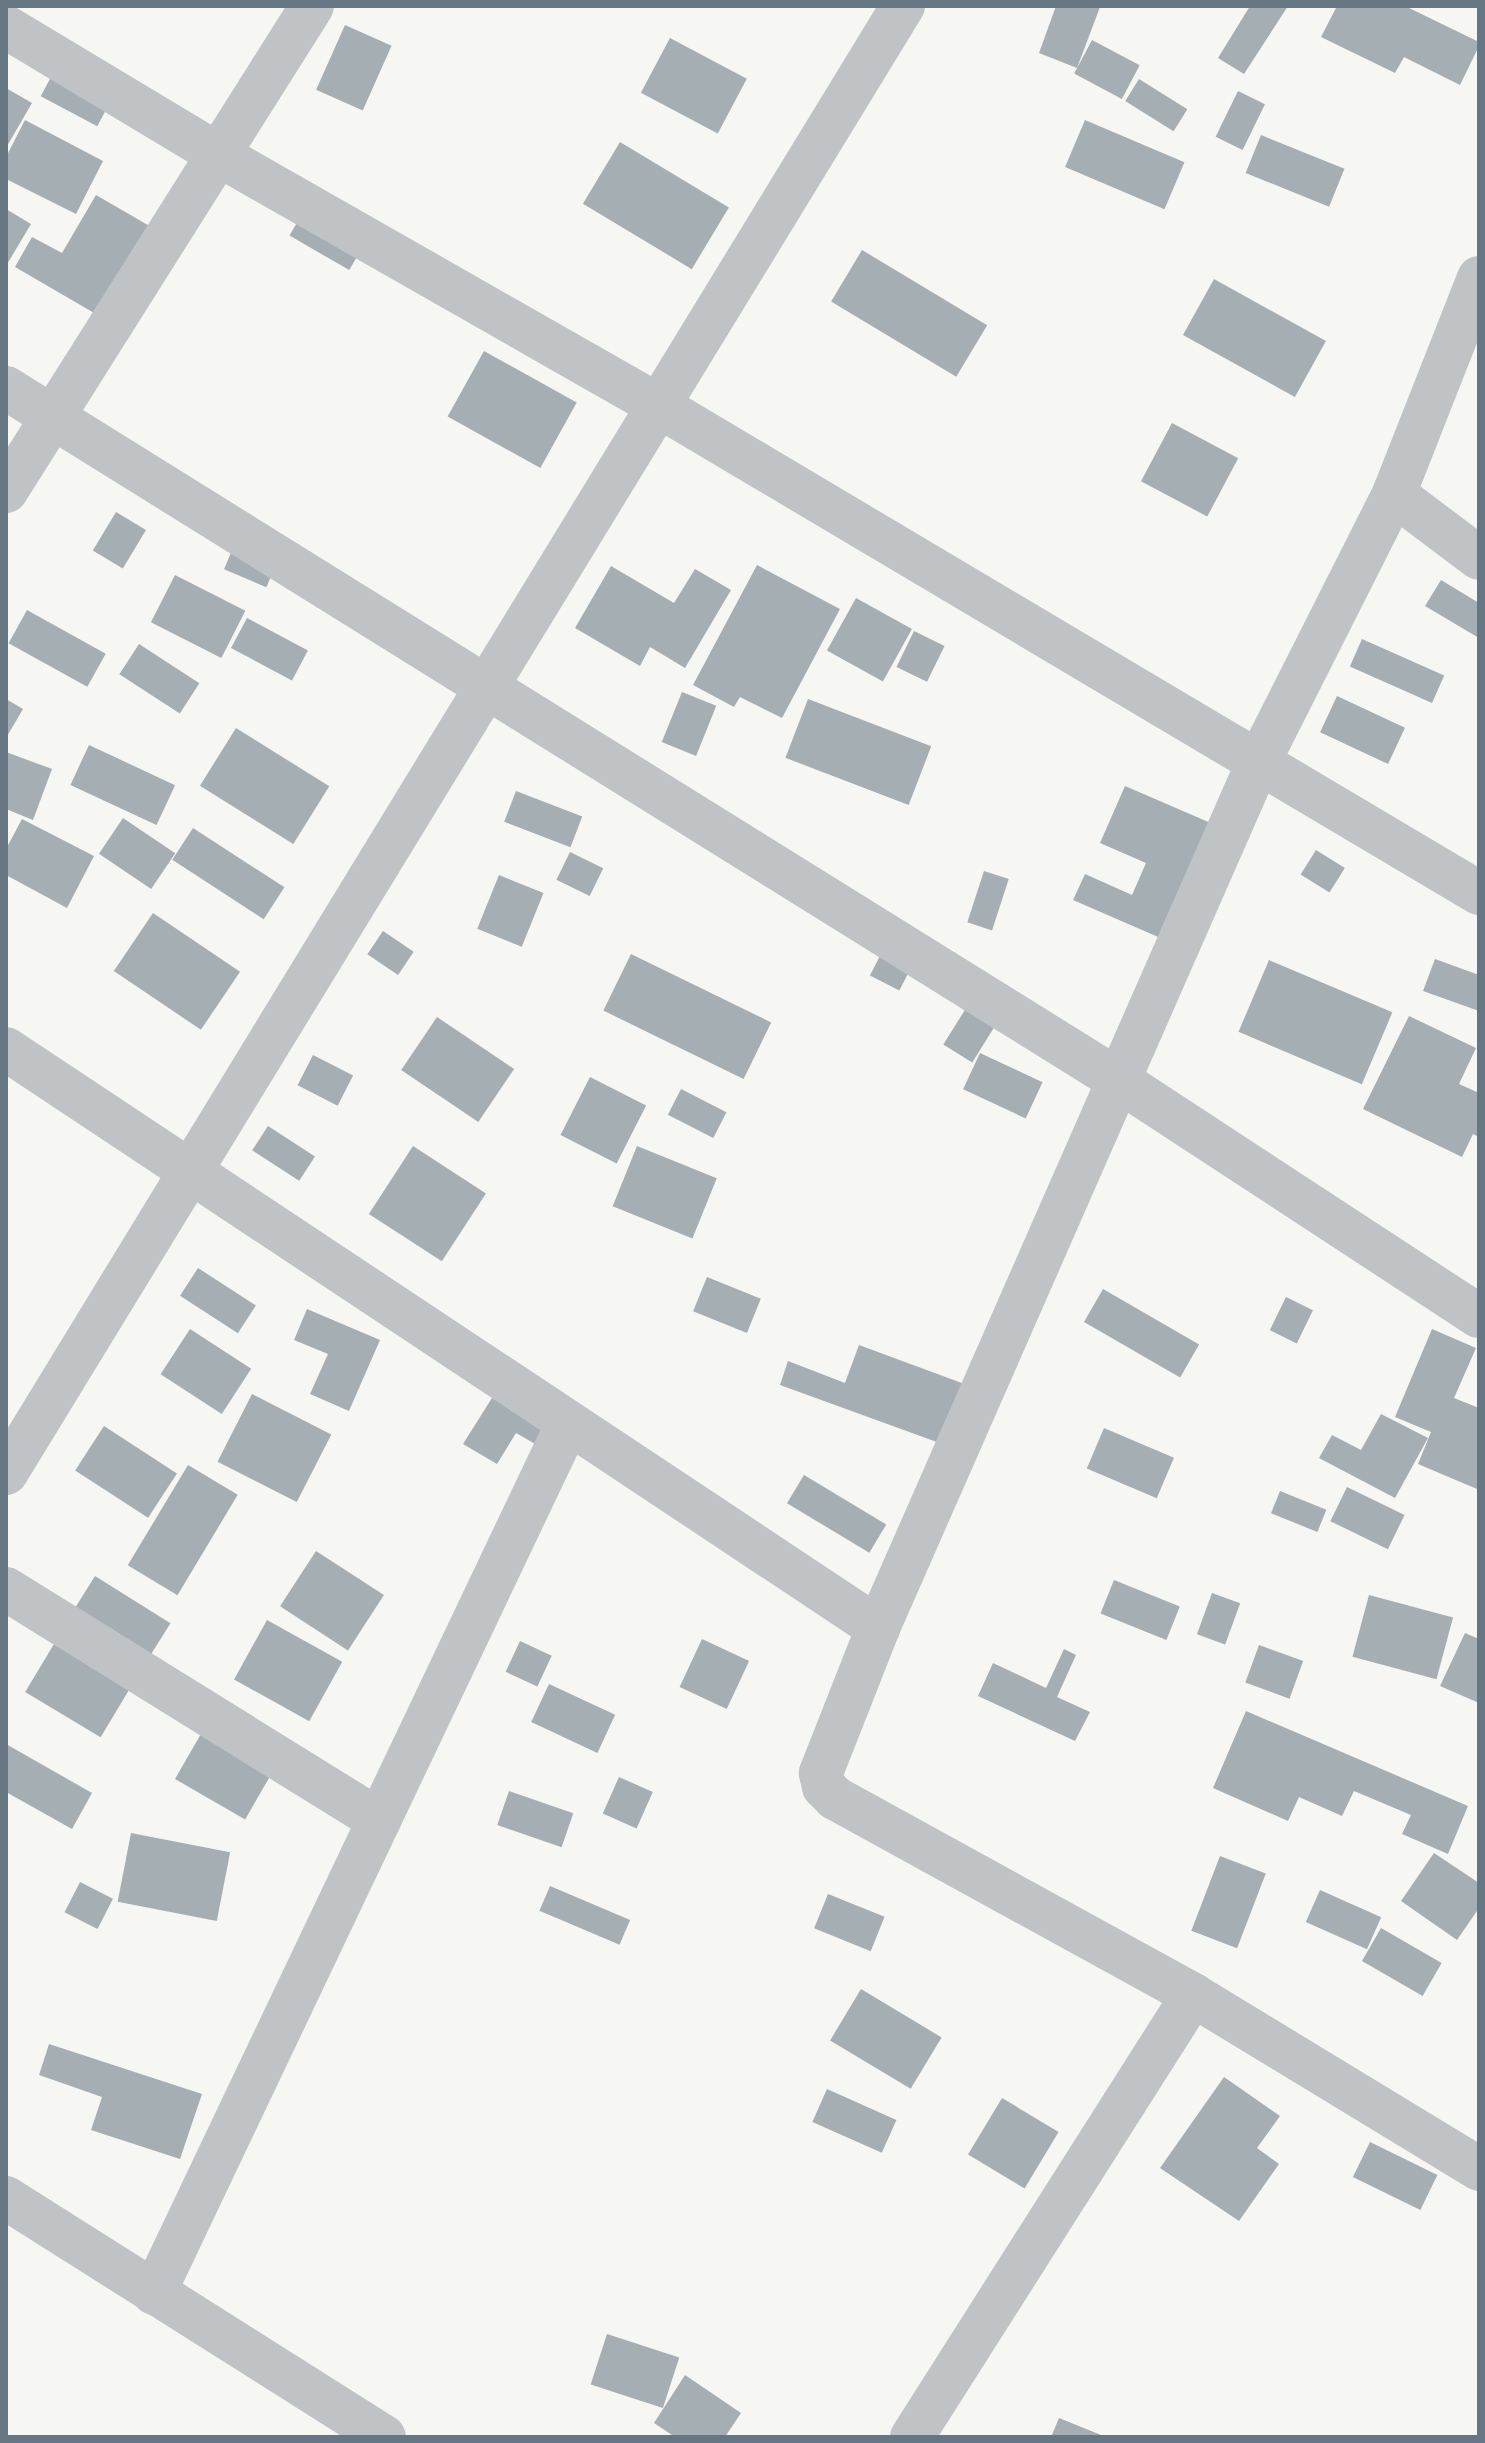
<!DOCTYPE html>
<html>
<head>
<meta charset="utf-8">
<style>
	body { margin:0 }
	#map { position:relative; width:1485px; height:2443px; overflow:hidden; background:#f6f6f2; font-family:"Varela Round",sans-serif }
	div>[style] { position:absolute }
	.building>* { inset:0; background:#a5aeb3; transform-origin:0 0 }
	.street>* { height:44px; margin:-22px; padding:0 22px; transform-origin:22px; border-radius:22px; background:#bfc3c6 }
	span { translate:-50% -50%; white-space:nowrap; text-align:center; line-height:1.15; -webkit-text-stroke:8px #fff; paint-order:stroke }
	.frame { position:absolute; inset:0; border:8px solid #667683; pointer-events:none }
</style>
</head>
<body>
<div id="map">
	<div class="building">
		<div style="clip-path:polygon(1056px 6px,1100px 7px,1077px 68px,1039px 53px)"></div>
		<div style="clip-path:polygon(1250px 6px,1288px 6px,1244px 74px,1218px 58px)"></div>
		<div style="clip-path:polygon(1337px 6px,1405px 6px,1479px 42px,1479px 46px,1460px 85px,1404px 57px,1395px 73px,1321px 37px)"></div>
		<div style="left:345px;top:25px;width:51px;height:71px;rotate:24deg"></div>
		<div style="left:670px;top:38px;width:87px;height:62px;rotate:28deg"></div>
		<div style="left:1092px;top:40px;width:54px;height:38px;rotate:28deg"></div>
		<div style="left:60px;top:60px;width:64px;height:41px;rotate:28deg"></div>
		<div style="left:1139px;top:79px;width:57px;height:26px;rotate:32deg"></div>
		<div style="clip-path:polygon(6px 88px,32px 103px,6px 148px)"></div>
		<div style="left:1238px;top:91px;width:30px;height:51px;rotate:26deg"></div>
		<div style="clip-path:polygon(25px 120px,103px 161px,76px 214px,6px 179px,6px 157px)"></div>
		<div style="left:1085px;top:120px;width:108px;height:51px;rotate:23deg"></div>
		<div style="left:1261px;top:135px;width:90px;height:41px;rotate:22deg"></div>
		<div style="left:620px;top:142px;width:127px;height:72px;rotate:31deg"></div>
		<div style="clip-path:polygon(96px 195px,153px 228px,101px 317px,15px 267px,32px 237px,62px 253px)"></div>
		<div style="left:306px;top:207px;width:69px;height:33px;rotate:30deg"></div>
		<div style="clip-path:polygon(6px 209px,31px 224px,6px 266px)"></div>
		<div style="left:862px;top:250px;width:146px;height:60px;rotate:31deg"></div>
		<div style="left:1214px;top:279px;width:128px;height:64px;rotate:29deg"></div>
		<div style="left:484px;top:351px;width:106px;height:75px;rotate:29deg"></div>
		<div style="left:1172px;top:423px;width:75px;height:66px;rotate:28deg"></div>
		<div style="left:116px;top:512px;width:35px;height:45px;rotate:31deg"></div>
		<div style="left:233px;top:548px;width:46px;height:23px;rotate:23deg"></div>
		<div style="clip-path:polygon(757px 565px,840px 609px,782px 718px,740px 697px,734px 707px,693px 685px)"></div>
		<div style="clip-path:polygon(611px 566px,674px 603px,695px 569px,731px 590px,685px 668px,650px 647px,640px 666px,575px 628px)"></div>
		<div style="left:175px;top:575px;width:79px;height:53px;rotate:27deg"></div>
		<div style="clip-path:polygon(1441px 580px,1479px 603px,1479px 638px,1425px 606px)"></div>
		<div style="left:856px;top:598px;width:64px;height:60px;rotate:29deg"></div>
		<div style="left:27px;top:610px;width:90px;height:38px;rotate:29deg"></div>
		<div style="left:247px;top:618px;width:69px;height:34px;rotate:28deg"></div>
		<div style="left:914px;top:631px;width:34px;height:40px;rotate:26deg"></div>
		<div style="left:1362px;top:639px;width:90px;height:30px;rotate:24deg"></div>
		<div style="left:139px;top:644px;width:72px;height:36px;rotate:33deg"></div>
		<div style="left:682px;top:692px;width:37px;height:54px;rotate:22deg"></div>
		<div style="left:1337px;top:696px;width:75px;height:40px;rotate:25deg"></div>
		<div style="clip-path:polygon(6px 699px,23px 709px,6px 738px)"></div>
		<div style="left:808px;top:699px;width:132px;height:63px;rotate:21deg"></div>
		<div style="left:236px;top:728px;width:110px;height:68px;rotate:32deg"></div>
		<div style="left:89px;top:745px;width:95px;height:44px;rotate:25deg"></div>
		<div style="clip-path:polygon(6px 752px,52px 769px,33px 820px,6px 809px)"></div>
		<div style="clip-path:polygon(1125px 786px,1220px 827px,1172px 943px,1073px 900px,1085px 874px,1132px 895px,1146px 863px,1100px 843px)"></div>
		<div style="left:516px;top:791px;width:71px;height:33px;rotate:21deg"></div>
		<div style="left:123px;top:818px;width:63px;height:43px;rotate:34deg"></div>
		<div style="clip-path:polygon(22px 819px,94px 856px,67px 908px,6px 875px,6px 849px)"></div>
		<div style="left:193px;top:828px;width:109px;height:38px;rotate:33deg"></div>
		<div style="left:1316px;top:850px;width:34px;height:29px;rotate:32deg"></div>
		<div style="left:570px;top:852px;width:37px;height:31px;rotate:26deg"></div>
		<div style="left:984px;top:871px;width:26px;height:54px;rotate:18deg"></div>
		<div style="left:499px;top:875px;width:48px;height:58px;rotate:22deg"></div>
		<div style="left:153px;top:913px;width:105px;height:70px;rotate:34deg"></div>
		<div style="left:383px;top:931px;width:37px;height:28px;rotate:34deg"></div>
		<div style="left:884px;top:948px;width:33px;height:31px;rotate:27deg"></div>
		<div style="left:631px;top:954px;width:156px;height:63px;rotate:26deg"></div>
		<div style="clip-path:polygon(1435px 959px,1479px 975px,1479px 1011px,1423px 991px)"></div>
		<div style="left:1269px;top:960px;width:134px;height:78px;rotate:23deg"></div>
		<div style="left:973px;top:997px;width:34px;height:56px;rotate:32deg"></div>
		<div style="clip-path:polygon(1409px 1016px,1476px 1048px,1459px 1084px,1479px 1093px,1479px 1137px,1473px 1134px,1462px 1157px,1363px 1109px)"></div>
		<div style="left:437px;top:1017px;width:93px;height:64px;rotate:34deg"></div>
		<div style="left:980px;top:1053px;width:69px;height:40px;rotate:25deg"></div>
		<div style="left:313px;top:1055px;width:45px;height:34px;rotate:27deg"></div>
		<div style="left:590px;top:1077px;width:63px;height:65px;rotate:27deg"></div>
		<div style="left:681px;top:1089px;width:51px;height:29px;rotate:27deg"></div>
		<div style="left:268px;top:1126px;width:56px;height:29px;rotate:33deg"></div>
		<div style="left:413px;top:1146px;width:87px;height:81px;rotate:33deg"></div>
		<div style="left:637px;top:1146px;width:86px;height:65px;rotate:22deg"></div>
		<div style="left:198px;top:1268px;width:69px;height:33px;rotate:33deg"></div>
		<div style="left:707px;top:1277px;width:58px;height:37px;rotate:22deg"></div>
		<div style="left:1103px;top:1289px;width:111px;height:38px;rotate:30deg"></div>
		<div style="left:1286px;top:1297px;width:30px;height:37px;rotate:26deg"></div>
		<div style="clip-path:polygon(307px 1309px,380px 1340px,349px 1411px,310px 1394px,328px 1354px,294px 1340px)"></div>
		<div style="left:190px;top:1329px;width:73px;height:54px;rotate:33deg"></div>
		<div style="clip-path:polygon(1432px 1329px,1476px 1348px,1454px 1398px,1479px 1408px,1477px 1489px,1418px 1464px,1431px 1432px,1395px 1417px)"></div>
		<div style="clip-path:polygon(859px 1345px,978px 1389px,956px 1449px,780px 1385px,788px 1361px,845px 1383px)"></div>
		<div style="clip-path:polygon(497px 1390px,557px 1427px,544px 1449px,516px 1433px,497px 1464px,463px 1444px)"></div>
		<div style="left:252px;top:1394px;width:89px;height:76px;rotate:27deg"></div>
		<div style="clip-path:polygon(1381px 1414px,1428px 1438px,1395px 1498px,1319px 1458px,1332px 1435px,1361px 1450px)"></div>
		<div style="left:104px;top:1426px;width:87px;height:53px;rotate:33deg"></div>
		<div style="left:1104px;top:1428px;width:76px;height:44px;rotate:23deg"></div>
		<div style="left:188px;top:1465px;width:58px;height:117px;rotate:31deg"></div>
		<div style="left:804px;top:1475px;width:96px;height:33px;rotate:31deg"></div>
		<div style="left:1347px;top:1487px;width:64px;height:38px;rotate:26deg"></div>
		<div style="left:1280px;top:1491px;width:50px;height:24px;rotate:22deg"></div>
		<div style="left:316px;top:1551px;width:81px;height:66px;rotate:33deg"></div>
		<div style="left:95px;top:1576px;width:89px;height:58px;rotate:32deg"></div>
		<div style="left:1114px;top:1580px;width:71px;height:36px;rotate:22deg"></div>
		<div style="left:1212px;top:1593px;width:30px;height:44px;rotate:20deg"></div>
		<div style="left:1369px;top:1595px;width:87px;height:64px;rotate:15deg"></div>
		<div style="left:267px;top:1620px;width:86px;height:68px;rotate:29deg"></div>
		<div style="clip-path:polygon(1465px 1633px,1479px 1639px,1479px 1703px,1440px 1686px)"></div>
		<div style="left:702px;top:1639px;width:52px;height:53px;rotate:25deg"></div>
		<div style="left:520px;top:1641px;width:35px;height:34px;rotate:25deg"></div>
		<div style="left:54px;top:1644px;width:88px;height:56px;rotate:31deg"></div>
		<div style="left:1259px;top:1645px;width:47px;height:40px;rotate:20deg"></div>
		<div style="clip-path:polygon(1064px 1649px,1076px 1655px,1057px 1697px,1090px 1712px,1075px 1741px,978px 1696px,993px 1663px,1046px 1688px)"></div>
		<div style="left:549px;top:1684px;width:73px;height:42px;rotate:25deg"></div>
		<div style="clip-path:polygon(1246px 1711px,1468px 1806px,1448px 1854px,1402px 1834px,1411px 1815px,1354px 1791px,1342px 1816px,1299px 1797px,1288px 1821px,1213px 1788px)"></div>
		<div style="left:209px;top:1720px;width:81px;height:68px;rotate:30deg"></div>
		<div style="clip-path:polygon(6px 1744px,92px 1793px,72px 1829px,6px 1792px)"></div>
		<div style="left:619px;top:1777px;width:37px;height:40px;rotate:24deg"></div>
		<div style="left:509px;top:1791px;width:68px;height:36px;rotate:19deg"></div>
		<div style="left:131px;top:1833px;width:101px;height:70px;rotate:11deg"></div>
		<div style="clip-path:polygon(1434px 1853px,1479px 1883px,1479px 1908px,1457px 1940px,1401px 1901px)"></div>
		<div style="left:1220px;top:1856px;width:49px;height:80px;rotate:21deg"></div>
		<div style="left:80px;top:1882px;width:37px;height:34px;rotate:27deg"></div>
		<div style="left:550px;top:1886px;width:87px;height:27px;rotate:23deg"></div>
		<div style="left:1320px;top:1890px;width:67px;height:35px;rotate:24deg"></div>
		<div style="left:828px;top:1894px;width:61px;height:37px;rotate:22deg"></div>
		<div style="left:1381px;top:1928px;width:70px;height:38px;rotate:30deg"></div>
		<div style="left:861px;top:1989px;width:94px;height:60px;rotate:31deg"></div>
		<div style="clip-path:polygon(49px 2044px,202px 2094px,180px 2159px,91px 2130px,102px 2097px,39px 2075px)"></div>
		<div style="clip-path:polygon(1224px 2077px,1280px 2116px,1257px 2148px,1279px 2164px,1239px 2221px,1160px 2168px)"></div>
		<div style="left:827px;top:2089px;width:76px;height:36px;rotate:24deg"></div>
		<div style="left:1002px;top:2098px;width:66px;height:66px;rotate:31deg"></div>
		<div style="left:1370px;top:2142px;width:75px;height:39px;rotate:26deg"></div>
		<div style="left:607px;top:2334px;width:76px;height:53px;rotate:18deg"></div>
		<div style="clip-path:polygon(685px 2375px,741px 2413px,725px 2437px,675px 2437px,654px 2423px)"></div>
		<div style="clip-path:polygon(1059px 2418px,1106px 2437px,1051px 2437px)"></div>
	</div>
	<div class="street">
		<div style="left:6px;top:27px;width:249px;rotate:31deg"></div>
		<div style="left:219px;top:155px;width:507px;rotate:29.7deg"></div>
		<div style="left:659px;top:406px;width:954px;rotate:30.71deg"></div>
		<div style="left:1479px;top:278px;width:232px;rotate:111.5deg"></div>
		<div style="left:1394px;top:494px;width:301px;rotate:116.8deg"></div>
		<div style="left:1258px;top:763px;width:945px;rotate:113.72deg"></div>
		<div style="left:878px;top:1628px;width:156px;rotate:111.5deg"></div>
		<div style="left:821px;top:1773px;width:14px;rotate:78deg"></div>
		<div style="left:824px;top:1787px;width:16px;rotate:45deg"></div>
		<div style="left:835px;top:1798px;width:409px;rotate:28.8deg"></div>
		<div style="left:1193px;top:1995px;width:335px;rotate:31.3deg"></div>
		<div style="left:6px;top:388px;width:1310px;rotate:31.89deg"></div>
		<div style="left:1118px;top:1080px;width:431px;rotate:33.2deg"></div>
		<div style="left:6px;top:491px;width:573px;rotate:-57.75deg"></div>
		<div style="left:1394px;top:494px;width:106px;rotate:37deg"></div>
		<div style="left:6px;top:1049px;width:1047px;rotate:33.58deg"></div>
		<div style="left:6px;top:1473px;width:1720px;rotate:-58.56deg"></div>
		<div style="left:6px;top:1589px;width:439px;rotate:31.8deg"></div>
		<div style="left:6px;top:2198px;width:447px;rotate:32.3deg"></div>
		<div style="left:154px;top:2293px;width:961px;rotate:-64.55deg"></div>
		<div style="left:912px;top:2437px;width:524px;rotate:-57.55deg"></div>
	</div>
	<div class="frame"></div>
</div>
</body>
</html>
